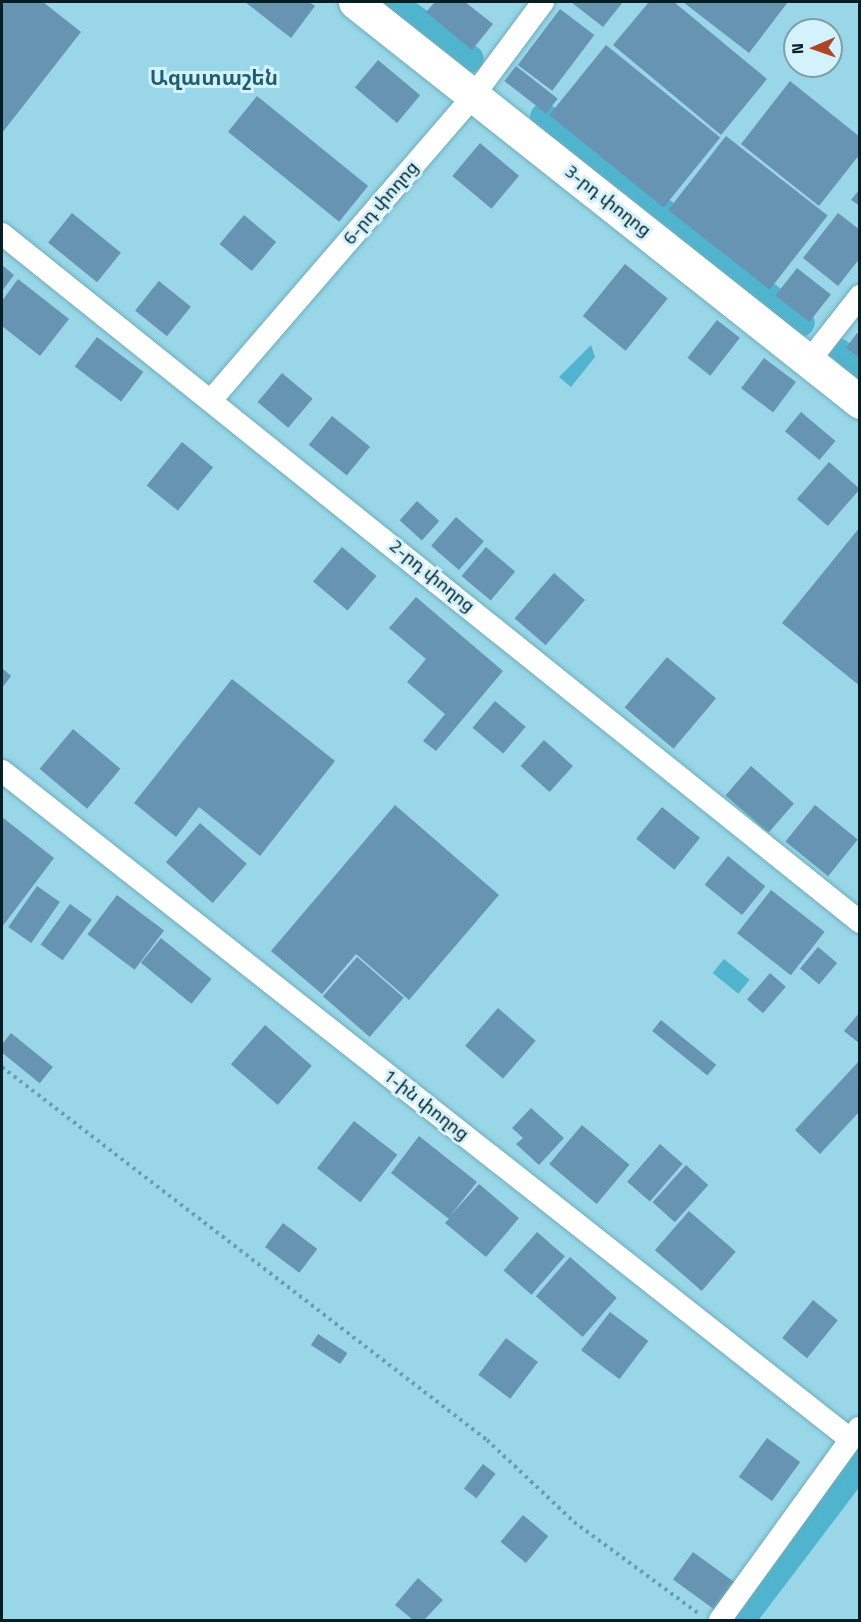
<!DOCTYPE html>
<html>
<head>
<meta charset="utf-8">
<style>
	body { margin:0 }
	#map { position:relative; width:861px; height:1622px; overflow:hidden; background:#99d7e8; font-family:"Titillium Web","Noto Sans Armenian",sans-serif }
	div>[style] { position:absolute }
	.water>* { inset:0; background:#50b4ce; transform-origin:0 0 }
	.canal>* { height:28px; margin:-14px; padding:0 14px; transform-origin:14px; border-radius:14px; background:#50b4ce }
	.building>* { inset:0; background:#6694b2; transform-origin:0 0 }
	.path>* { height:4px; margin-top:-2px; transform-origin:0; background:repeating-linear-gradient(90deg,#6a9daa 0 3px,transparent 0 7.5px) }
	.roads { filter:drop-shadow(0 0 2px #6facbd) drop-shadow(0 0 2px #6facbd) }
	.minor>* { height:22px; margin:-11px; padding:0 11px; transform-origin:11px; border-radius:11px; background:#fff }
	.secondary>* { height:33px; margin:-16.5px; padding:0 16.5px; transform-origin:16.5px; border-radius:16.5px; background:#fff }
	span { translate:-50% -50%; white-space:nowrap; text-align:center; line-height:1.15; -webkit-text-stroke:6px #d4f2fb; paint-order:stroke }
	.street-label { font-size:18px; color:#051f25 }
	.quarter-label { font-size:21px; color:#1f5e6e; font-weight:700 }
	.frame { position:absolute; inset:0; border:3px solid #051f25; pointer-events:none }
	.north { position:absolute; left:783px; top:18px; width:60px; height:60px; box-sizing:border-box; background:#d4f2fb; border:2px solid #819ea5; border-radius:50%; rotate:268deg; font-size:16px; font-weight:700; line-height:24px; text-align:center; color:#051f25 }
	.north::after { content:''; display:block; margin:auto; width:21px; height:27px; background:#ae4626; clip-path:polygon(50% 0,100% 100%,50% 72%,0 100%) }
</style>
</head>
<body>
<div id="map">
	<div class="water">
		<div style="clip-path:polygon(591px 345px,595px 357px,571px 387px,559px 377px)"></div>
		<div style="left:724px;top:959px;width:33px;height:18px;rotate:39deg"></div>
	</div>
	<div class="canal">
		<div style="left:391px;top:2px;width:97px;rotate:35.8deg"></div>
		<div style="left:544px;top:117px;width:329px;rotate:38.7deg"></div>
		<div style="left:838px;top:352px;width:27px;rotate:36deg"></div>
		<div style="left:741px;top:1620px;width:197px;rotate:-52.8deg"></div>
	</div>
	<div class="building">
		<div style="clip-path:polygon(2px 2px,43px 2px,81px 32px,2px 133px)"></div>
		<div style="clip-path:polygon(245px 2px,309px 2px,315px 6px,291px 38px)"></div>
		<div style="clip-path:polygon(435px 2px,465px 2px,493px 24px,472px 50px,426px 12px)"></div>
		<div style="clip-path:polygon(571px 2px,623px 2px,603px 27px)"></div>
		<div style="clip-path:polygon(649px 2px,674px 2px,767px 79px,721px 135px,613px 45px)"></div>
		<div style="clip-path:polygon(683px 2px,788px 2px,749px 53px)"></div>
		<div style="left:560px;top:9px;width:43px;height:70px;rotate:37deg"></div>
		<div style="left:606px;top:45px;width:147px;height:90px;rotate:39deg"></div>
		<div style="left:378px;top:60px;width:55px;height:36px;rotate:40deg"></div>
		<div style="left:516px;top:66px;width:53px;height:19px;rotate:38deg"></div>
		<div style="clip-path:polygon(790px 81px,860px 137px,860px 154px,819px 206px,741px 144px)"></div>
		<div style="left:257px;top:96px;width:143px;height:46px;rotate:39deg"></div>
		<div style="left:726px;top:136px;width:129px;height:94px;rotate:38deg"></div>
		<div style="left:480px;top:143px;width:51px;height:43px;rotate:40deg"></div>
		<div style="clip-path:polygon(860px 189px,860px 206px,851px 200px)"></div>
		<div style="left:72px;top:213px;width:63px;height:38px;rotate:39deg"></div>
		<div style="clip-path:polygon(838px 213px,860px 230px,860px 258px,838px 286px,803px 258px)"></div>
		<div style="left:244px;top:215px;width:42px;height:38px;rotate:40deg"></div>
		<div style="left:625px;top:264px;width:55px;height:67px;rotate:39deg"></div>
		<div style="clip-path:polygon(2px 265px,14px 275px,2px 291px)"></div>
		<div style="left:797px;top:268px;width:43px;height:35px;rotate:38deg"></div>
		<div style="clip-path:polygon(18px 279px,69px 319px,40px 356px,2px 326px,2px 301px)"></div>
		<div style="left:159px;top:281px;width:41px;height:38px;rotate:39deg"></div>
		<div style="left:717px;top:320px;width:29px;height:48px;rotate:38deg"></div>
		<div style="clip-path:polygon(857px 333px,860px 336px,860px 358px,846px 348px)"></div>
		<div style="left:97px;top:337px;width:58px;height:37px;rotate:37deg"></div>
		<div style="left:764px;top:358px;width:40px;height:38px;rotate:37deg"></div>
		<div style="left:282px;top:373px;width:40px;height:38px;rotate:40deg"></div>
		<div style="left:801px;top:412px;width:45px;height:25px;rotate:40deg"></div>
		<div style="left:332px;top:416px;width:49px;height:37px;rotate:39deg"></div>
		<div style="left:182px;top:442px;width:40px;height:56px;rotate:39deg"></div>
		<div style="left:829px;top:462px;width:41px;height:49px;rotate:41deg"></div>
		<div style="left:417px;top:501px;width:30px;height:26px;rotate:42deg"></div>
		<div style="left:456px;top:517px;width:37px;height:38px;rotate:41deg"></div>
		<div style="clip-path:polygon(860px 527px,860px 686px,782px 623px)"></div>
		<div style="left:342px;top:547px;width:45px;height:45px;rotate:40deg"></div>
		<div style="left:486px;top:547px;width:38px;height:38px;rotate:40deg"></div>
		<div style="left:554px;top:573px;width:41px;height:60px;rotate:41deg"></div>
		<div style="clip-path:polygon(416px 597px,503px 671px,436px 751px,423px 741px,445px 714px,407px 682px,426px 659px,389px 628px)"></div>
		<div style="left:667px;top:657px;width:64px;height:66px;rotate:40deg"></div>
		<div style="clip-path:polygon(2px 668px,11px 676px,2px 688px)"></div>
		<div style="clip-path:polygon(232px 679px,335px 761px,260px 856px,199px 807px,176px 837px,134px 803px)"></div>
		<div style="left:495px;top:701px;width:40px;height:35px;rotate:40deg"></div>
		<div style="left:73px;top:729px;width:62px;height:52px;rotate:40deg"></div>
		<div style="left:544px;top:740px;width:39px;height:35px;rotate:42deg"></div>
		<div style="left:751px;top:766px;width:57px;height:39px;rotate:41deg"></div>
		<div style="clip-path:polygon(395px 805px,499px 895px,409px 1000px,356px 954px,322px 994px,271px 951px)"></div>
		<div style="left:815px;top:805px;width:55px;height:47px;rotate:39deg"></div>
		<div style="left:662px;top:807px;width:49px;height:41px;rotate:39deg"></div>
		<div style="clip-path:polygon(2px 817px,54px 858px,2px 927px)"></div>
		<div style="left:200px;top:823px;width:62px;height:52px;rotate:41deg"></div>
		<div style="left:728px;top:856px;width:48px;height:37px;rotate:39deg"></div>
		<div style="left:37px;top:886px;width:28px;height:50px;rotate:35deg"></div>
		<div style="left:771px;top:890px;width:68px;height:55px;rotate:38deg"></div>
		<div style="left:117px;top:895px;width:59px;height:49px;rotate:37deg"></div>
		<div style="left:70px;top:904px;width:27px;height:50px;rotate:36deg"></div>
		<div style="left:161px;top:938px;width:65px;height:32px;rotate:39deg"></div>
		<div style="left:818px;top:947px;width:25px;height:28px;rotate:40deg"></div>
		<div style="left:357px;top:957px;width:62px;height:52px;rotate:41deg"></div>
		<div style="left:770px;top:973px;width:21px;height:35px;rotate:41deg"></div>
		<div style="left:498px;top:1008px;width:50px;height:50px;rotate:41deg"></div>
		<div style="clip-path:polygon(860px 1012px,860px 1044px,844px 1031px)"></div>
		<div style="left:661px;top:1020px;width:71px;height:14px;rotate:39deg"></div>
		<div style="left:265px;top:1025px;width:62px;height:52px;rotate:41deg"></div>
		<div style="left:11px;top:1033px;width:54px;height:21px;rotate:39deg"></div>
		<div style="clip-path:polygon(860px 1060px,860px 1111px,820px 1154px,795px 1130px)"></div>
		<div style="clip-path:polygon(531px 1108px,564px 1138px,539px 1165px,516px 1144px,523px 1138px,512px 1128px)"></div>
		<div style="left:354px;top:1121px;width:55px;height:60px;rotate:38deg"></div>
		<div style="left:582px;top:1125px;width:62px;height:51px;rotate:40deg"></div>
		<div style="clip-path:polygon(419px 1136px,477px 1182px,450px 1216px,479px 1184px,519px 1218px,486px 1257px,445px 1223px,449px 1219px,391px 1173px)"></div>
		<div style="left:660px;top:1144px;width:30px;height:50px;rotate:41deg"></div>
		<div style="left:686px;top:1165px;width:30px;height:50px;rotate:42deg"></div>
		<div style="left:689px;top:1211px;width:62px;height:52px;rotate:41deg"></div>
		<div style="left:283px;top:1223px;width:43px;height:30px;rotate:37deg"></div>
		<div style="left:537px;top:1232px;width:37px;height:51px;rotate:41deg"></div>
		<div style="left:570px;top:1257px;width:62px;height:52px;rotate:41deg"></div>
		<div style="left:813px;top:1300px;width:32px;height:49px;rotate:39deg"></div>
		<div style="left:610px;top:1312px;width:48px;height:48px;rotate:37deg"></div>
		<div style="left:318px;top:1334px;width:35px;height:13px;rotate:33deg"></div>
		<div style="left:506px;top:1338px;width:40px;height:46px;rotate:37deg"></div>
		<div style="left:767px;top:1438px;width:41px;height:48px;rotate:36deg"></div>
		<div style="left:483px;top:1464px;width:16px;height:31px;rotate:38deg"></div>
		<div style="left:523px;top:1515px;width:33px;height:35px;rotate:40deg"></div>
		<div style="left:693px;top:1552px;width:57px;height:34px;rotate:36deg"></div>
		<div style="clip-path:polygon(418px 1578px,443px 1600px,424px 1620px,413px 1620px,395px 1605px)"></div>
	</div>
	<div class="path">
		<div style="left:2px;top:1067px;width:612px;rotate:37.56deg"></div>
		<div style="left:487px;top:1440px;width:120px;rotate:43.3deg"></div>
		<div style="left:574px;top:1522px;width:154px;rotate:36.3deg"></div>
	</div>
	<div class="roads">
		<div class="minor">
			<div style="left:2px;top:234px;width:1100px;rotate:38.72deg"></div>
			<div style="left:809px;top:361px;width:83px;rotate:-51.9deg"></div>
			<div style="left:212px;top:399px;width:401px;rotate:-49.2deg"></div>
			<div style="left:474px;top:95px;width:116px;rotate:-53.4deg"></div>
			<div style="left:2px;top:771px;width:1080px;rotate:38.23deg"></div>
			<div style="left:720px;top:1620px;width:237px;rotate:-54.1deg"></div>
		</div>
		<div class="secondary">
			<div style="left:355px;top:2px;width:644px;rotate:38.38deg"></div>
		</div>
	</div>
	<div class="street-label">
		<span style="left:608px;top:201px;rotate:38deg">3-րդ փողոց</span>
		<span style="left:381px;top:203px;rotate:-49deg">6-րդ փողոց</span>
		<span style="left:432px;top:576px;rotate:39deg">2-րդ փողոց</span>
		<span style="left:426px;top:1105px;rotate:38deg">1-ին փողոց</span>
	</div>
	<div class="quarter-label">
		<span style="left:214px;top:77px">Ազատաշեն</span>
	</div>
	<div class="frame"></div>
	<div class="north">N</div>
</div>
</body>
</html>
